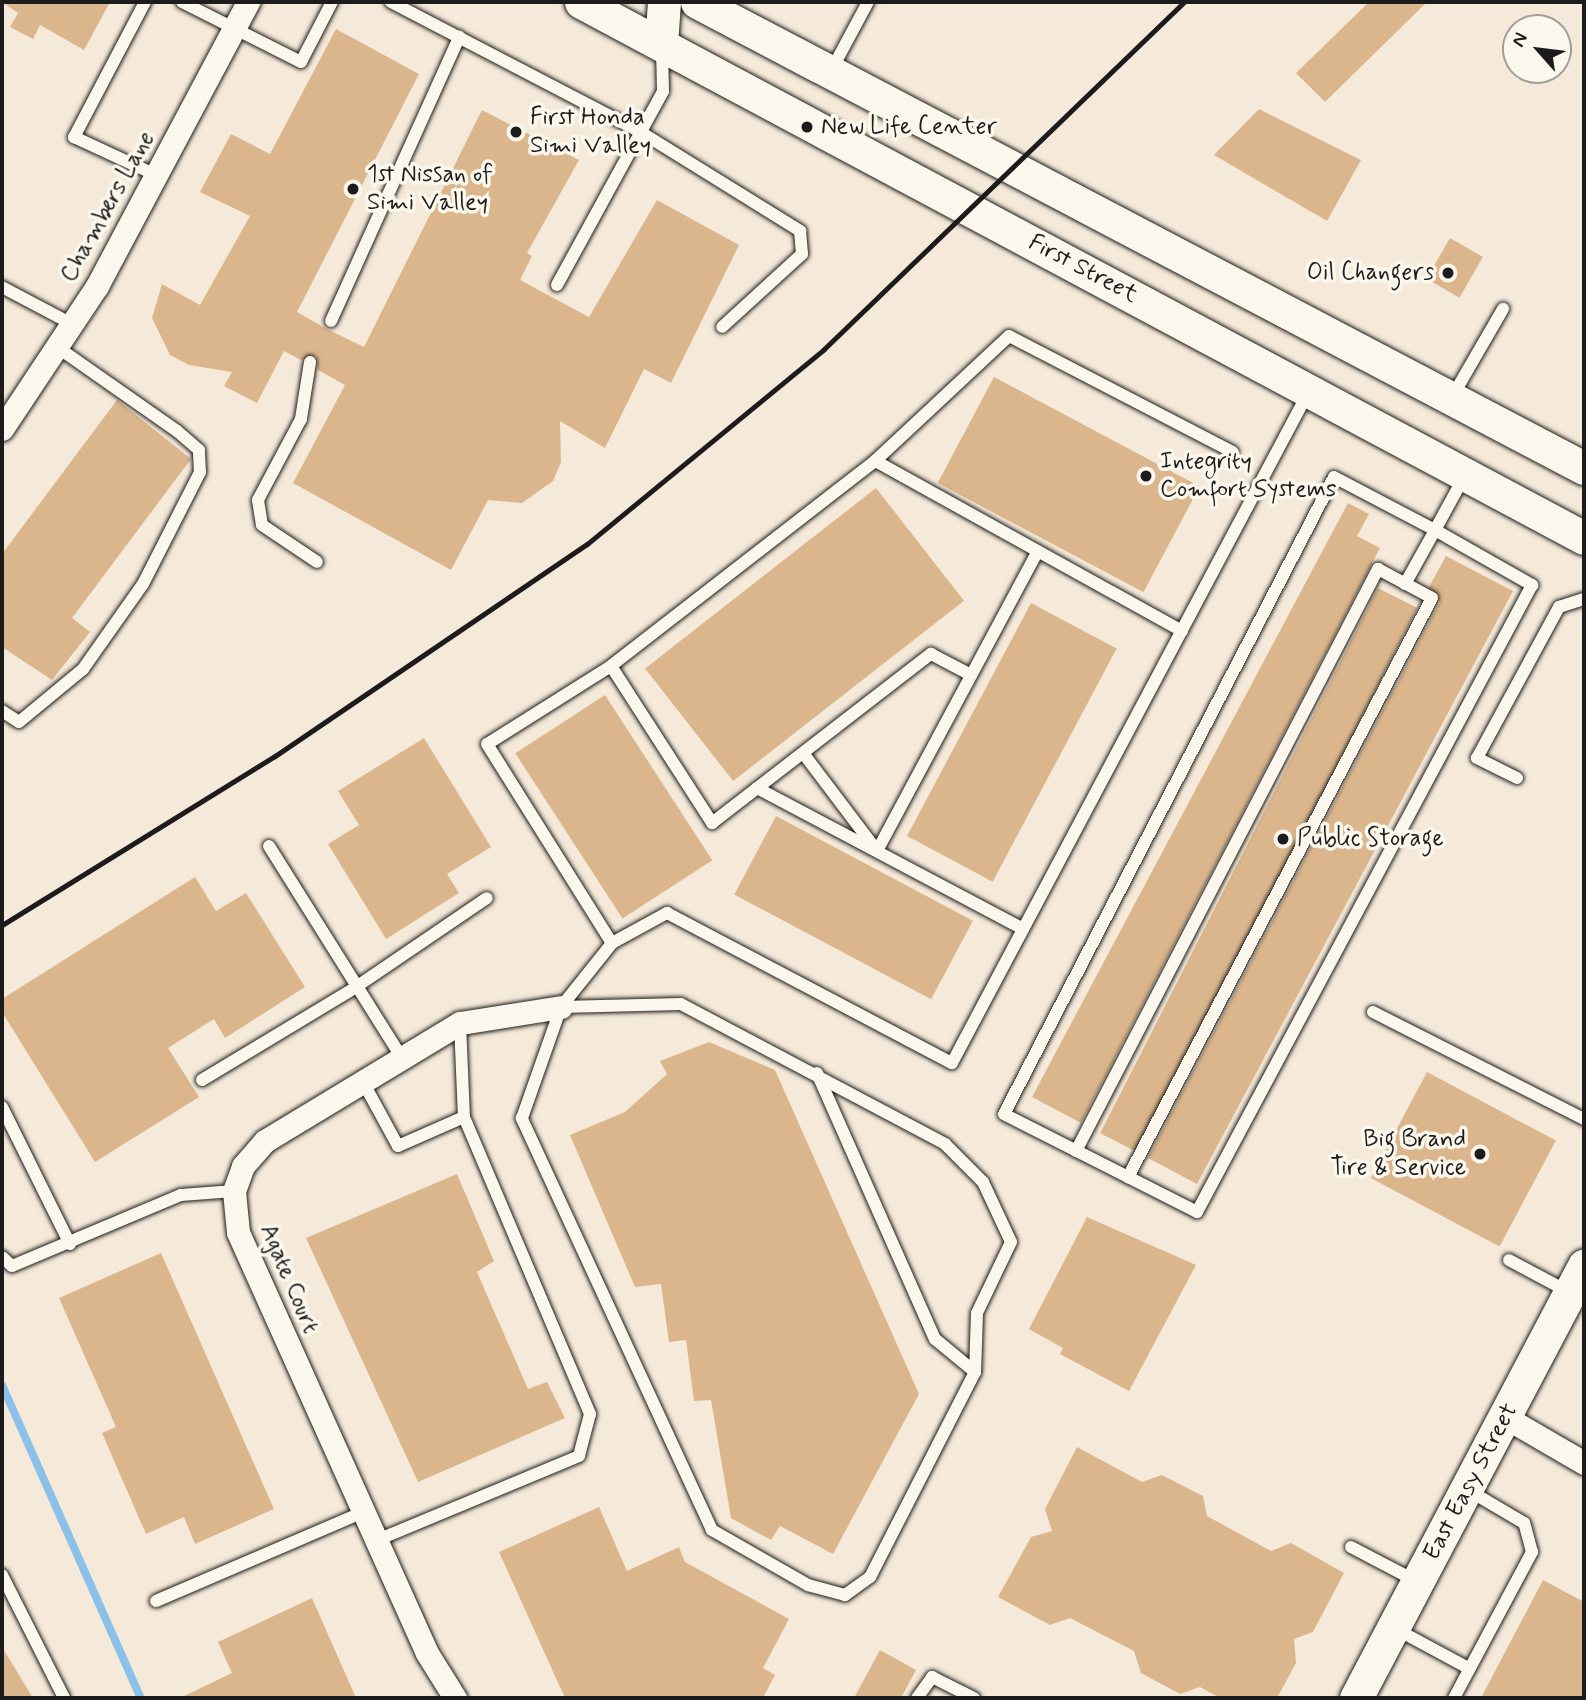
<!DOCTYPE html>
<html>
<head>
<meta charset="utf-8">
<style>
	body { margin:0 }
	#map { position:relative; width:1586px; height:1700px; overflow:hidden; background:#f5ead9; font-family:Mynerve,sans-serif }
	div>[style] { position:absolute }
	.stream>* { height:8px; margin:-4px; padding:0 4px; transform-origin:4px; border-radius:4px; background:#8bc0e8 }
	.building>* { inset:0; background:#dbb68d; transform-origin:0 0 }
	.roads { filter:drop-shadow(0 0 2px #1c1c1c) drop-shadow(0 0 2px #1c1c1c) }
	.lane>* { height:12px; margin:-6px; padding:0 6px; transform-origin:6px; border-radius:6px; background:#fbf7ec }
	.street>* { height:23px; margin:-11.5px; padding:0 11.5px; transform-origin:11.5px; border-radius:11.5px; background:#fbf7ec }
	.secondary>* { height:33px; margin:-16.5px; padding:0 16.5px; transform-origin:16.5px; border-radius:16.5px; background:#fbf7ec }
	.rail>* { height:5px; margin:-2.5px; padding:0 2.5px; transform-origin:2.5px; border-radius:2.5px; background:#1c1c1c }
	.dots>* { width:19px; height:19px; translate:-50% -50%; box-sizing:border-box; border:4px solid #fbf7ec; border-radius:50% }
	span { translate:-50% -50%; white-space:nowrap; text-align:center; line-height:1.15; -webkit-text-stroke:7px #fbf7ec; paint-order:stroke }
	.poi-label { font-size:24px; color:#1c1c1c }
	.left { translate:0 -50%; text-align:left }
	.right { translate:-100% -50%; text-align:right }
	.street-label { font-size:24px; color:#1c1c1c }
	.frame { position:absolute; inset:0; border:4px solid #1c1c1c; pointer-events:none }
	.north { position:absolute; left:1502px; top:14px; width:70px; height:70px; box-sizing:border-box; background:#fbf7ec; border:2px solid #a29f99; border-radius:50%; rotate:298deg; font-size:19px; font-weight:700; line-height:28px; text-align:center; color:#1c1c1c }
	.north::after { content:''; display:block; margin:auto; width:24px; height:32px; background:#1c1c1c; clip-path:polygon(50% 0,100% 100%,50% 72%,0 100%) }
</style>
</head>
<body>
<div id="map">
	<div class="stream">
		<div style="left:2px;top:1385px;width:342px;rotate:66.1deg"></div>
	</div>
	<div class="building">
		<div style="clip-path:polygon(2px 2px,110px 2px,84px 50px,40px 25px,33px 39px,10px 27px,18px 13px)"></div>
		<div style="clip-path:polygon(1369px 2px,1427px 2px,1325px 102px,1296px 73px)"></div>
		<div style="clip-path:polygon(336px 29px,419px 74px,297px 312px,327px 329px,364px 347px,482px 110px,579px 160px,527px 253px,532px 256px,520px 280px,589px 317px,657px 200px,739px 245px,671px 383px,644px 369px,605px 448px,560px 421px,561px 462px,553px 481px,522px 503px,488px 500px,451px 570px,293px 483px,345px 385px,318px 370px,316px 356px,301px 360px,284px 351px,257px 403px,224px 386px,232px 372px,189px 365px,170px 355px,152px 318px,162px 284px,200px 305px,250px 216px,200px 192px,231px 134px,270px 154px)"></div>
		<div style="clip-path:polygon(1259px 109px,1361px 160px,1327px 221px,1214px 155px)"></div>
		<div style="left:1450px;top:238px;width:38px;height:47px;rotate:30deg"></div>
		<div style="left:994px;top:377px;width:233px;height:120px;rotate:28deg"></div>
		<div style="clip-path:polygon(117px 400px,191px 459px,72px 618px,90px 632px,52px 680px,2px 647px,2px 554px)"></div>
		<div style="left:876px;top:488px;width:143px;height:293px;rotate:52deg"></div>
		<div style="clip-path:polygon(1348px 503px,1369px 514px,1357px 536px,1380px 548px,1081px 1123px,1032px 1097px)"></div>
		<div style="clip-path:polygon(1446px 556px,1513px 591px,1197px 1184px,1148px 1158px,1440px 602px,1429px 587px)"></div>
		<div style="left:1378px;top:588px;width:44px;height:612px;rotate:27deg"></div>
		<div style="left:1031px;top:603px;width:97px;height:264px;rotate:28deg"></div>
		<div style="left:605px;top:695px;width:197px;height:107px;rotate:57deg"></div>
		<div style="clip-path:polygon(424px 738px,491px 847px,447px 874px,459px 893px,386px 939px,328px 844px,359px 825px,338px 791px)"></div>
		<div style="left:776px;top:816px;width:223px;height:89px;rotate:28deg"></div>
		<div style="clip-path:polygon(195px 877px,216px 911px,246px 893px,305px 987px,225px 1038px,214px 1019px,168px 1048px,199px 1097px,95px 1162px,2px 1012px,2px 999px)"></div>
		<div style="clip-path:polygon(709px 1042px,775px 1070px,919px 1394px,833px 1554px,780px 1526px,771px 1540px,731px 1518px,711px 1400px,694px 1401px,686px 1340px,669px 1342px,661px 1284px,635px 1287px,570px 1135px,625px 1112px,667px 1074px,660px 1061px)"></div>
		<div style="left:1427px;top:1072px;width:146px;height:120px;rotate:28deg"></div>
		<div style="clip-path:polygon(457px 1174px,494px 1261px,477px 1272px,528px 1389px,547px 1382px,565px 1418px,418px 1482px,306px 1238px)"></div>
		<div style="clip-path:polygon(1087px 1217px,1196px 1265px,1129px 1391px,1060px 1354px,1063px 1348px,1029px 1329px)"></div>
		<div style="clip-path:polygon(161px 1253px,274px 1509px,195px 1544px,184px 1517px,146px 1534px,102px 1433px,116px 1427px,59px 1298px)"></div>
		<div style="clip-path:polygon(1077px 1447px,1142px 1482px,1162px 1475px,1203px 1496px,1207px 1516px,1271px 1551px,1291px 1543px,1344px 1573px,1313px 1632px,1294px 1639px,1296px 1663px,1277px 1698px,1220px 1698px,1200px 1687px,1180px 1694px,1141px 1673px,1134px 1651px,1070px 1618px,1050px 1625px,998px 1597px,1031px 1537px,1052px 1531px,1045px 1509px)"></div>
		<div style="clip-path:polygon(599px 1507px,627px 1571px,679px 1547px,685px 1562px,789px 1619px,763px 1668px,775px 1675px,763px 1698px,565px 1698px,499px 1552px)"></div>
		<div style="clip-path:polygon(1543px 1580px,1584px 1602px,1584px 1698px,1481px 1698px)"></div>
		<div style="clip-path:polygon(312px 1598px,356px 1698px,180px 1698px,232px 1673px,218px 1642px)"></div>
		<div style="clip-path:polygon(2px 1647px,33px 1698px,2px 1698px)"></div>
		<div style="clip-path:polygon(880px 1650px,916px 1670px,901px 1698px,854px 1698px)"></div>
	</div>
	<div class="roads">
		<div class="lane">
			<div style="left:145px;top:2px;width:153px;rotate:117.7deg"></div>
			<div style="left:74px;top:137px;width:90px;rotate:24.9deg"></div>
			<div style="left:182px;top:2px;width:133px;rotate:26.8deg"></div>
			<div style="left:301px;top:62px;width:68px;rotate:-62.7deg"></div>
			<div style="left:391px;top:2px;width:280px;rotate:27.5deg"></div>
			<div style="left:639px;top:131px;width:190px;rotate:31.8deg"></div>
			<div style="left:800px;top:231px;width:23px;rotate:85deg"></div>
			<div style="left:802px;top:254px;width:108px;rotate:137.6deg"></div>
			<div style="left:831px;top:71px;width:78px;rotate:-61.8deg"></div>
			<div style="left:557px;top:285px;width:221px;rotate:-61.3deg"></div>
			<div style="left:663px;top:91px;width:43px;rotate:-91.3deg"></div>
			<div style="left:2px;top:287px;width:79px;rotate:27.9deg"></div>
			<div style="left:331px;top:321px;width:312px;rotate:-65.7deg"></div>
			<div style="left:310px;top:362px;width:58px;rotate:99deg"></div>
			<div style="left:301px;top:419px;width:92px;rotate:118deg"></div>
			<div style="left:258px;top:500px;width:25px;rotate:81deg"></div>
			<div style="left:262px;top:525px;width:66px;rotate:33.9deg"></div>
			<div style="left:1452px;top:397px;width:102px;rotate:-59.9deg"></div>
			<div style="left:875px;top:461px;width:183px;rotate:-43deg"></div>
			<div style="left:1009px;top:336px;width:252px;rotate:27.4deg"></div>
			<div style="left:1405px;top:584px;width:62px;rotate:-60.9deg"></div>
			<div style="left:1435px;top:530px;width:112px;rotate:29.6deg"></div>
			<div style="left:1532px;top:585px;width:711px;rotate:118.12deg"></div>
			<div style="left:1197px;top:1212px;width:216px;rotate:-153.1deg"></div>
			<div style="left:1004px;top:1114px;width:717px;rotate:-62.61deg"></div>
			<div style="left:1334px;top:477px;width:114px;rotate:27.7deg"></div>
			<div style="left:1435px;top:530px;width:60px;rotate:-61.3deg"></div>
			<div style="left:1182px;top:631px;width:351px;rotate:-151deg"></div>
			<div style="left:875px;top:461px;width:334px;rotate:142.2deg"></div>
			<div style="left:611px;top:666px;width:146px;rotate:147.8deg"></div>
			<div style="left:487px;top:744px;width:235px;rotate:57.9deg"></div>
			<div style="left:612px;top:943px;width:63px;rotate:-28.6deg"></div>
			<div style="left:667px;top:913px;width:322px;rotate:27.8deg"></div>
			<div style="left:952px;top:1063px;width:759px;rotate:-62.02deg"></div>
			<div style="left:611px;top:666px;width:187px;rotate:57.2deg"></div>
			<div style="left:712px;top:823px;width:277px;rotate:-37.7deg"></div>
			<div style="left:931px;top:654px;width:45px;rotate:27.7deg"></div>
			<div style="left:2px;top:711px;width:20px;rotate:33deg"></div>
			<div style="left:19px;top:722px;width:83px;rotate:-39.6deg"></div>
			<div style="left:83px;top:669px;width:104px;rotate:-54.8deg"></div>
			<div style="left:143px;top:584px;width:126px;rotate:-63deg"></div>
			<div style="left:200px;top:472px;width:22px;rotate:-93deg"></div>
			<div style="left:199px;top:450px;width:29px;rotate:-139deg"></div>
			<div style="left:177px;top:431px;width:146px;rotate:-145deg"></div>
			<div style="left:803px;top:753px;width:123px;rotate:52.9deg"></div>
			<div style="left:877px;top:851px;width:339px;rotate:-61.8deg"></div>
			<div style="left:1517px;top:778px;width:45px;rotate:-153.4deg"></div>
			<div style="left:1477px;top:758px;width:172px;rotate:-61.5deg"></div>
			<div style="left:1559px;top:607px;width:26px;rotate:-18deg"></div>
			<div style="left:757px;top:788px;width:301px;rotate:27.9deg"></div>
			<div style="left:269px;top:846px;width:250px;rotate:57.9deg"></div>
			<div style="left:561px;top:1007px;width:120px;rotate:-1.4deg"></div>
			<div style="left:681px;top:1004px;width:299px;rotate:27.9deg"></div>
			<div style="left:945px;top:1144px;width:54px;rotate:45deg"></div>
			<div style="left:983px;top:1182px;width:66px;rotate:65deg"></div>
			<div style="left:1011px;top:1242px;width:79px;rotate:115.6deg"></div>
			<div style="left:977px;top:1313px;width:59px;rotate:91.9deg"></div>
			<div style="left:975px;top:1372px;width:230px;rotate:117.1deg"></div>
			<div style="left:870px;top:1577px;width:31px;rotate:144deg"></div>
			<div style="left:845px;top:1595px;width:38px;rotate:-165deg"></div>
			<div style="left:808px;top:1585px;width:111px;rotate:-150.2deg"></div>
			<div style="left:712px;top:1530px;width:454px;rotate:-114.8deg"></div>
			<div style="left:522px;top:1118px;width:118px;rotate:-70.6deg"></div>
			<div style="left:561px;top:1007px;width:82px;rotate:-51.4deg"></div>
			<div style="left:1373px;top:1012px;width:237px;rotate:26.9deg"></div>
			<div style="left:460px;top:1023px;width:94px;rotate:87.6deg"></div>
			<div style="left:817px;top:1073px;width:291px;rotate:66.1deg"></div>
			<div style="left:935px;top:1339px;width:52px;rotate:39.5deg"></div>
			<div style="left:202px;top:1080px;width:180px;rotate:-31.1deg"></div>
			<div style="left:356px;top:987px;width:158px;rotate:-34.2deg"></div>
			<div style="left:363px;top:1082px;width:73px;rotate:61.3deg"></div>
			<div style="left:398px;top:1146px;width:72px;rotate:-23.7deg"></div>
			<div style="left:464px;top:1117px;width:323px;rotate:67deg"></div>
			<div style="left:590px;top:1414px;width:43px;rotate:104.7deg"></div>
			<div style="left:579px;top:1456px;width:219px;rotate:157.4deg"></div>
			<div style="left:2px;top:1107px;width:153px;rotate:63.6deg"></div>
			<div style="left:1076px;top:1151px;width:656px;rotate:-62.58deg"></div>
			<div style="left:1378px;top:569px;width:61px;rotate:28.2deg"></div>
			<div style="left:1432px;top:598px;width:654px;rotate:117.7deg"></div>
			<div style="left:2px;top:1257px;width:13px;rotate:42deg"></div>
			<div style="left:12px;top:1266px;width:183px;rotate:-22.8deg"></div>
			<div style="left:181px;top:1195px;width:53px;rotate:-4.3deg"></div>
			<div style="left:1509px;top:1260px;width:68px;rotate:28.1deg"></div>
			<div style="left:1351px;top:1547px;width:73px;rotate:27.6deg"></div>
			<div style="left:2px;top:1575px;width:138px;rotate:63.2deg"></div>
			<div style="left:156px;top:1601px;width:226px;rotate:-23.2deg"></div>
			<div style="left:1394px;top:1628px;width:86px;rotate:28.3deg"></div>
			<div style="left:917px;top:1698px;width:26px;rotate:-54deg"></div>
			<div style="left:932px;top:1677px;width:47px;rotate:26.6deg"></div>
			<div style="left:1454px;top:1698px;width:166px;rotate:-61.9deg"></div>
			<div style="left:1532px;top:1552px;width:30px;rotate:-105deg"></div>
			<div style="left:1524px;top:1523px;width:65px;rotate:-149.5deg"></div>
		</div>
		<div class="street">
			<div style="left:2px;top:429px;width:172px;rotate:-56.4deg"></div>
			<div style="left:97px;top:286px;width:322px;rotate:-62deg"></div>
			<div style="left:1505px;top:1417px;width:91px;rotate:30.2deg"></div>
			<div style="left:455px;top:1698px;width:53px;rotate:-121.9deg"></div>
			<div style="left:427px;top:1653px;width:461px;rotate:-114.2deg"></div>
			<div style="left:238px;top:1232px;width:41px;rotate:-95.6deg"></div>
			<div style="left:234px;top:1191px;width:27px;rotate:-70deg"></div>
			<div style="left:243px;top:1166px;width:33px;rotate:-49deg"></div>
			<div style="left:265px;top:1141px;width:228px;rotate:-31.2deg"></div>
			<div style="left:460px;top:1023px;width:102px;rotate:-9deg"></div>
		</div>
		<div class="secondary">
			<div style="left:581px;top:2px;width:1137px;rotate:28.12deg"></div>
			<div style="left:697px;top:2px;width:1002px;rotate:27.72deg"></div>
			<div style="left:661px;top:44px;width:42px;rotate:-85.9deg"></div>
			<div style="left:1356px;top:1698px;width:489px;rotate:-62.2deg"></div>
		</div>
	</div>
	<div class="rail">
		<div style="left:2px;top:925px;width:321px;rotate:-31.8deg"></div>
		<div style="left:275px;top:756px;width:377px;rotate:-34.2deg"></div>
		<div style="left:587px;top:544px;width:306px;rotate:-39.4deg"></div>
		<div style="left:823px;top:350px;width:501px;rotate:-43.95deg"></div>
	</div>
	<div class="dots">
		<div style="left:807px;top:127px;background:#1c1c1c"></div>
		<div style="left:516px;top:132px;background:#1c1c1c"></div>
		<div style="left:353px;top:189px;background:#1c1c1c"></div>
		<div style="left:1448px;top:273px;background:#1c1c1c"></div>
		<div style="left:1146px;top:476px;background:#1c1c1c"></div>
		<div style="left:1283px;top:839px;background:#1c1c1c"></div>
		<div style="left:1480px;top:1154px;background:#1c1c1c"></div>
	</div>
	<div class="poi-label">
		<span class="left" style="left:530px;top:132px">First Honda<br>Simi Valley</span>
		<span class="left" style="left:821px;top:127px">New Life Center</span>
		<span class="left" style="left:367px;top:189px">1st Nissan of<br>Simi Valley</span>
		<span class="right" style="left:1434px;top:273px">Oil Changers</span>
		<span class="left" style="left:1160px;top:476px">Integrity<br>Comfort Systems</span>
		<span class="left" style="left:1297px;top:839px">Public Storage</span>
		<span class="right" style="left:1466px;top:1154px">Big Brand<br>Tire &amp; Service</span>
	</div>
	<div class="street-label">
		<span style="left:108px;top:207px;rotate:-61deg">Chambers Lane</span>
		<span style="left:1083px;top:269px;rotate:28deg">First Street</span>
		<span style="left:289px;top:1279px;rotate:67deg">Agate Court</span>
		<span style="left:1471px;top:1482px;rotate:-62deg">East Easy Street</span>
	</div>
	<div class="frame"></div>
	<div class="north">N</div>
</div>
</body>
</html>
